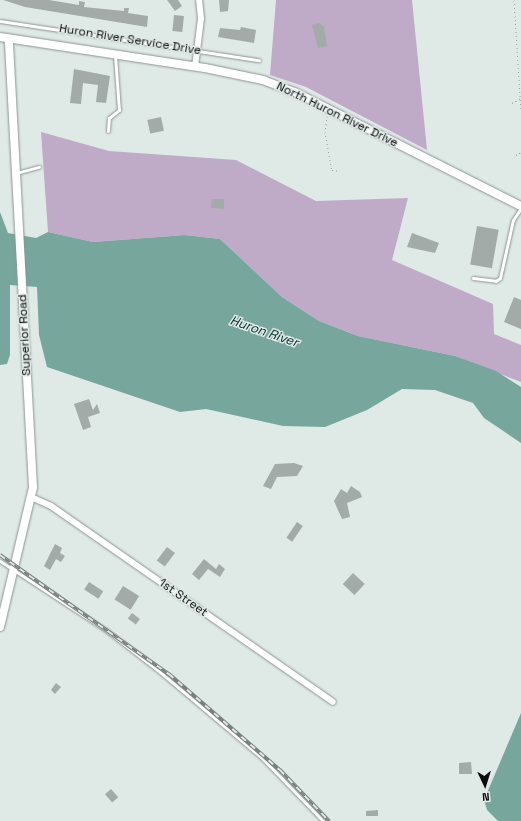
<!DOCTYPE html>
<html>
<head>
<meta charset="utf-8">
<style>
	body { margin:0 }
	#map { position:relative; width:521px; height:821px; overflow:hidden; background:#dfe9e6; font-family:"Space Grotesk",sans-serif }
	div>[style] { position:absolute }
	.green>* { inset:0; background:#bfabc8 }
	.water>* { inset:0; background:#77a69d }
	.building>* { inset:0; background:#a3aba9; transform-origin:0 0 }
	.path>* { height:1px; margin-top:-0.5px; transform-origin:0; background:repeating-linear-gradient(90deg,#969e9c 0 1px,transparent 0 4px) }
	.roads { filter:drop-shadow(0 0 1px #8c9492) drop-shadow(0 0 1px #8c9492) }
	.service>* { height:3px; margin:-1.5px; padding:0 1.5px; transform-origin:1.5px; border-radius:1.5px; background:#fff }
	.minor>* { height:6px; margin:-3px; padding:0 3px; transform-origin:3px; border-radius:3px; background:#fff }
	.secondary>* { height:8px; margin:-4px; padding:0 4px; transform-origin:4px; border-radius:4px; background:#fff }
	.rail>* { height:3.5px; margin-top:-1.75px; transform-origin:0; background:repeating-linear-gradient(90deg,#dfe9e6 0 6px,#7a807e 0 12px); box-sizing:border-box; border-block:1px solid #7a807e }
	span { translate:-50% -50%; white-space:nowrap; text-align:center; line-height:1.15; -webkit-text-stroke:3px #dfe9e6; paint-order:stroke }
	.street-label { font-size:12px; color:#0a0d0c }
	.water-label { font-size:13px; color:#01312a; font-style:italic }
	.north { position:absolute; left:465px; top:765px; width:40px; height:40px; -webkit-text-stroke:3px #dfe9e6; paint-order:stroke; rotate:176deg; font-size:11px; font-weight:700; line-height:16px; text-align:center; color:#0a0d0c }
	.north::after { content:''; display:block; margin:auto; width:14px; height:18px; background:#0a0d0c; clip-path:polygon(50% 0,100% 100%,50% 72%,0 100%) }
</style>
</head>
<body>
<div id="map">
	<div class="green">
		<div style="clip-path:polygon(276px 0,412px 0,427px 150px,306px 87px,270px 75px)"></div>
		<div style="clip-path:polygon(41px 132px,109px 151px,236px 160px,316px 201px,408px 198px,392px 260px,493px 304px,494px 334px,521px 345px,521px 382px,455px 356px,358px 336px,319px 321px,282px 297px,220px 239px,185px 235px,93px 242px,48px 232px)"></div>
	</div>
	<div class="water">
		<div style="clip-path:polygon(0 212px,8px 233px,36px 238px,48px 232px,93px 242px,185px 235px,220px 239px,282px 297px,319px 321px,358px 336px,455px 356px,496px 371px,521px 387px,521px 443px,484px 418px,473px 403px,435px 390px,402px 389px,367px 410px,325px 427px,283px 426px,206px 409px,180px 412px,47px 367px,39px 335px,37px 287px,10px 285px,10px 355px,7px 364px,0 365px)"></div>
		<div style="clip-path:polygon(521px 713px,521px 821px,498px 821px,487px 810px,484px 800px)"></div>
	</div>
	<div class="building">
		<div style="clip-path:polygon(3px 0,49px 0,79px 5px,79px 1px,85px 2px,84px 7px,124px 11px,124px 8px,129px 8px,128px 13px,148px 16px,147px 27px,25px 7px)"></div>
		<div style="clip-path:polygon(167px 0,178px 0,182px 6px,175px 11px)"></div>
		<div style="clip-path:polygon(219px 0,229px 0,228px 11px,220px 12px)"></div>
		<div style="left:174px;top:15px;width:10px;height:16px;rotate:6deg"></div>
		<div style="clip-path:polygon(319px 23px,324px 26px,327px 46px,318px 48px,312px 25px)"></div>
		<div style="clip-path:polygon(241px 27px,256px 30px,254px 43px,218px 37px,220px 28px,240px 30px)"></div>
		<div style="clip-path:polygon(74px 69px,110px 76px,106px 103px,96px 102px,98px 85px,83px 83px,81px 104px,70px 103px)"></div>
		<div style="left:161px;top:117px;width:14px;height:14px;rotate:78deg"></div>
		<div style="clip-path:polygon(212px 199px,224px 199px,224px 209px,211px 208px)"></div>
		<div style="left:477px;top:226px;width:22px;height:39px;rotate:10deg"></div>
		<div style="clip-path:polygon(412px 233px,439px 243px,435px 253px,407px 247px)"></div>
		<div style="clip-path:polygon(514px 297px,521px 300px,521px 329px,504px 322px)"></div>
		<div style="clip-path:polygon(89px 399px,93px 410px,97px 404px,100px 413px,88px 417px,91px 427px,83px 430px,74px 404px)"></div>
		<div style="clip-path:polygon(294px 463px,303px 466px,297px 476px,277px 477px,271px 489px,263px 486px,275px 464px)"></div>
		<div style="clip-path:polygon(351px 486px,360px 492px,362px 497px,347px 503px,350px 517px,342px 519px,334px 501px,341px 489px,347px 493px)"></div>
		<div style="left:297px;top:522px;width:7px;height:19px;rotate:34deg"></div>
		<div style="clip-path:polygon(55px 544px,62px 548px,60px 553px,65px 556px,61px 562px,56px 559px,50px 570px,44px 566px)"></div>
		<div style="left:167px;top:547px;width:10px;height:17px;rotate:37deg"></div>
		<div style="clip-path:polygon(204px 559px,216px 569px,219px 564px,225px 569px,220px 577px,208px 569px,199px 580px,192px 574px)"></div>
		<div style="left:353px;top:573px;width:16px;height:15px;rotate:43deg"></div>
		<div style="left:89px;top:582px;width:17px;height:9px;rotate:33deg"></div>
		<div style="left:123px;top:586px;width:19px;height:16px;rotate:32deg"></div>
		<div style="left:132px;top:613px;width:10px;height:7px;rotate:37deg"></div>
		<div style="clip-path:polygon(56px 683px,61px 687px,55px 694px,51px 690px)"></div>
		<div style="clip-path:polygon(471px 762px,472px 774px,459px 774px,459px 763px)"></div>
		<div style="left:111px;top:789px;width:11px;height:8px;rotate:49deg"></div>
		<div style="clip-path:polygon(378px 810px,378px 816px,366px 816px,366px 811px)"></div>
	</div>
	<div class="path">
		<div style="left:514px;top:0;width:111px;rotate:86.4deg"></div>
		<div style="left:512px;top:103px;width:10px;rotate:-29deg"></div>
		<div style="left:327px;top:116px;width:16px;rotate:97deg"></div>
		<div style="left:325px;top:132px;width:39px;rotate:80deg"></div>
		<div style="left:332px;top:170px;width:8px;rotate:7deg"></div>
		<div style="left:516px;top:155px;width:6px;rotate:-31deg"></div>
	</div>
	<div class="roads">
		<div class="service">
			<div style="left:0;top:21px;width:262px;rotate:8.6deg"></div>
			<div style="left:108px;top:131px;width:13px;rotate:-86deg"></div>
			<div style="left:109px;top:118px;width:13px;rotate:-39deg"></div>
			<div style="left:119px;top:110px;width:55px;rotate:-94.2deg"></div>
			<div style="left:16px;top:173px;width:24px;rotate:-15deg"></div>
			<div style="left:473px;top:278px;width:23px;rotate:7deg"></div>
			<div style="left:496px;top:281px;width:5px;rotate:-37deg"></div>
			<div style="left:500px;top:278px;width:59px;rotate:-77.4deg"></div>
			<div style="left:513px;top:220px;width:14px;rotate:-56deg"></div>
			<div style="left:0;top:561px;width:128px;rotate:33.2deg"></div>
			<div style="left:107px;top:631px;width:67px;rotate:37.7deg"></div>
			<div style="left:160px;top:672px;width:132px;rotate:40.1deg"></div>
			<div style="left:261px;top:757px;width:89px;rotate:45.9deg"></div>
		</div>
		<div class="minor">
			<div style="left:195px;top:67px;width:49px;rotate:-83deg"></div>
			<div style="left:201px;top:18px;width:18px;rotate:-96deg"></div>
			<div style="left:31px;top:497px;width:22px;rotate:24deg"></div>
			<div style="left:51px;top:506px;width:343px;rotate:34.8deg"></div>
		</div>
		<div class="secondary">
			<div style="left:0;top:37px;width:207px;rotate:8.6deg"></div>
			<div style="left:205px;top:68px;width:59px;rotate:11.7deg"></div>
			<div style="left:263px;top:80px;width:34px;rotate:21deg"></div>
			<div style="left:295px;top:92px;width:253px;rotate:26.8deg"></div>
			<div style="left:0;top:627px;width:144px;rotate:-76.7deg"></div>
			<div style="left:33px;top:487px;width:449px;rotate:-93.1deg"></div>
		</div>
	</div>
	<div class="rail">
		<div style="left:0;top:555px;width:207px;rotate:35.2deg"></div>
		<div style="left:169px;top:674px;width:147px;rotate:40.9deg"></div>
		<div style="left:280px;top:770px;width:71px;rotate:46.1deg"></div>
	</div>
	<div class="street-label">
		<span style="left:130px;top:40px;rotate:9deg">Huron River Service Drive</span>
		<span style="left:337px;top:115px;rotate:26deg">North Huron River Drive</span>
		<span style="left:25px;top:335px;rotate:-93deg">Superior Road</span>
		<span style="left:183px;top:598px;rotate:35deg">1st Street</span>
	</div>
	<div class="water-label">
		<span style="left:264px;top:332px;rotate:19deg">Huron River</span>
	</div>
	<div class="north">N</div>
</div>
</body>
</html>
